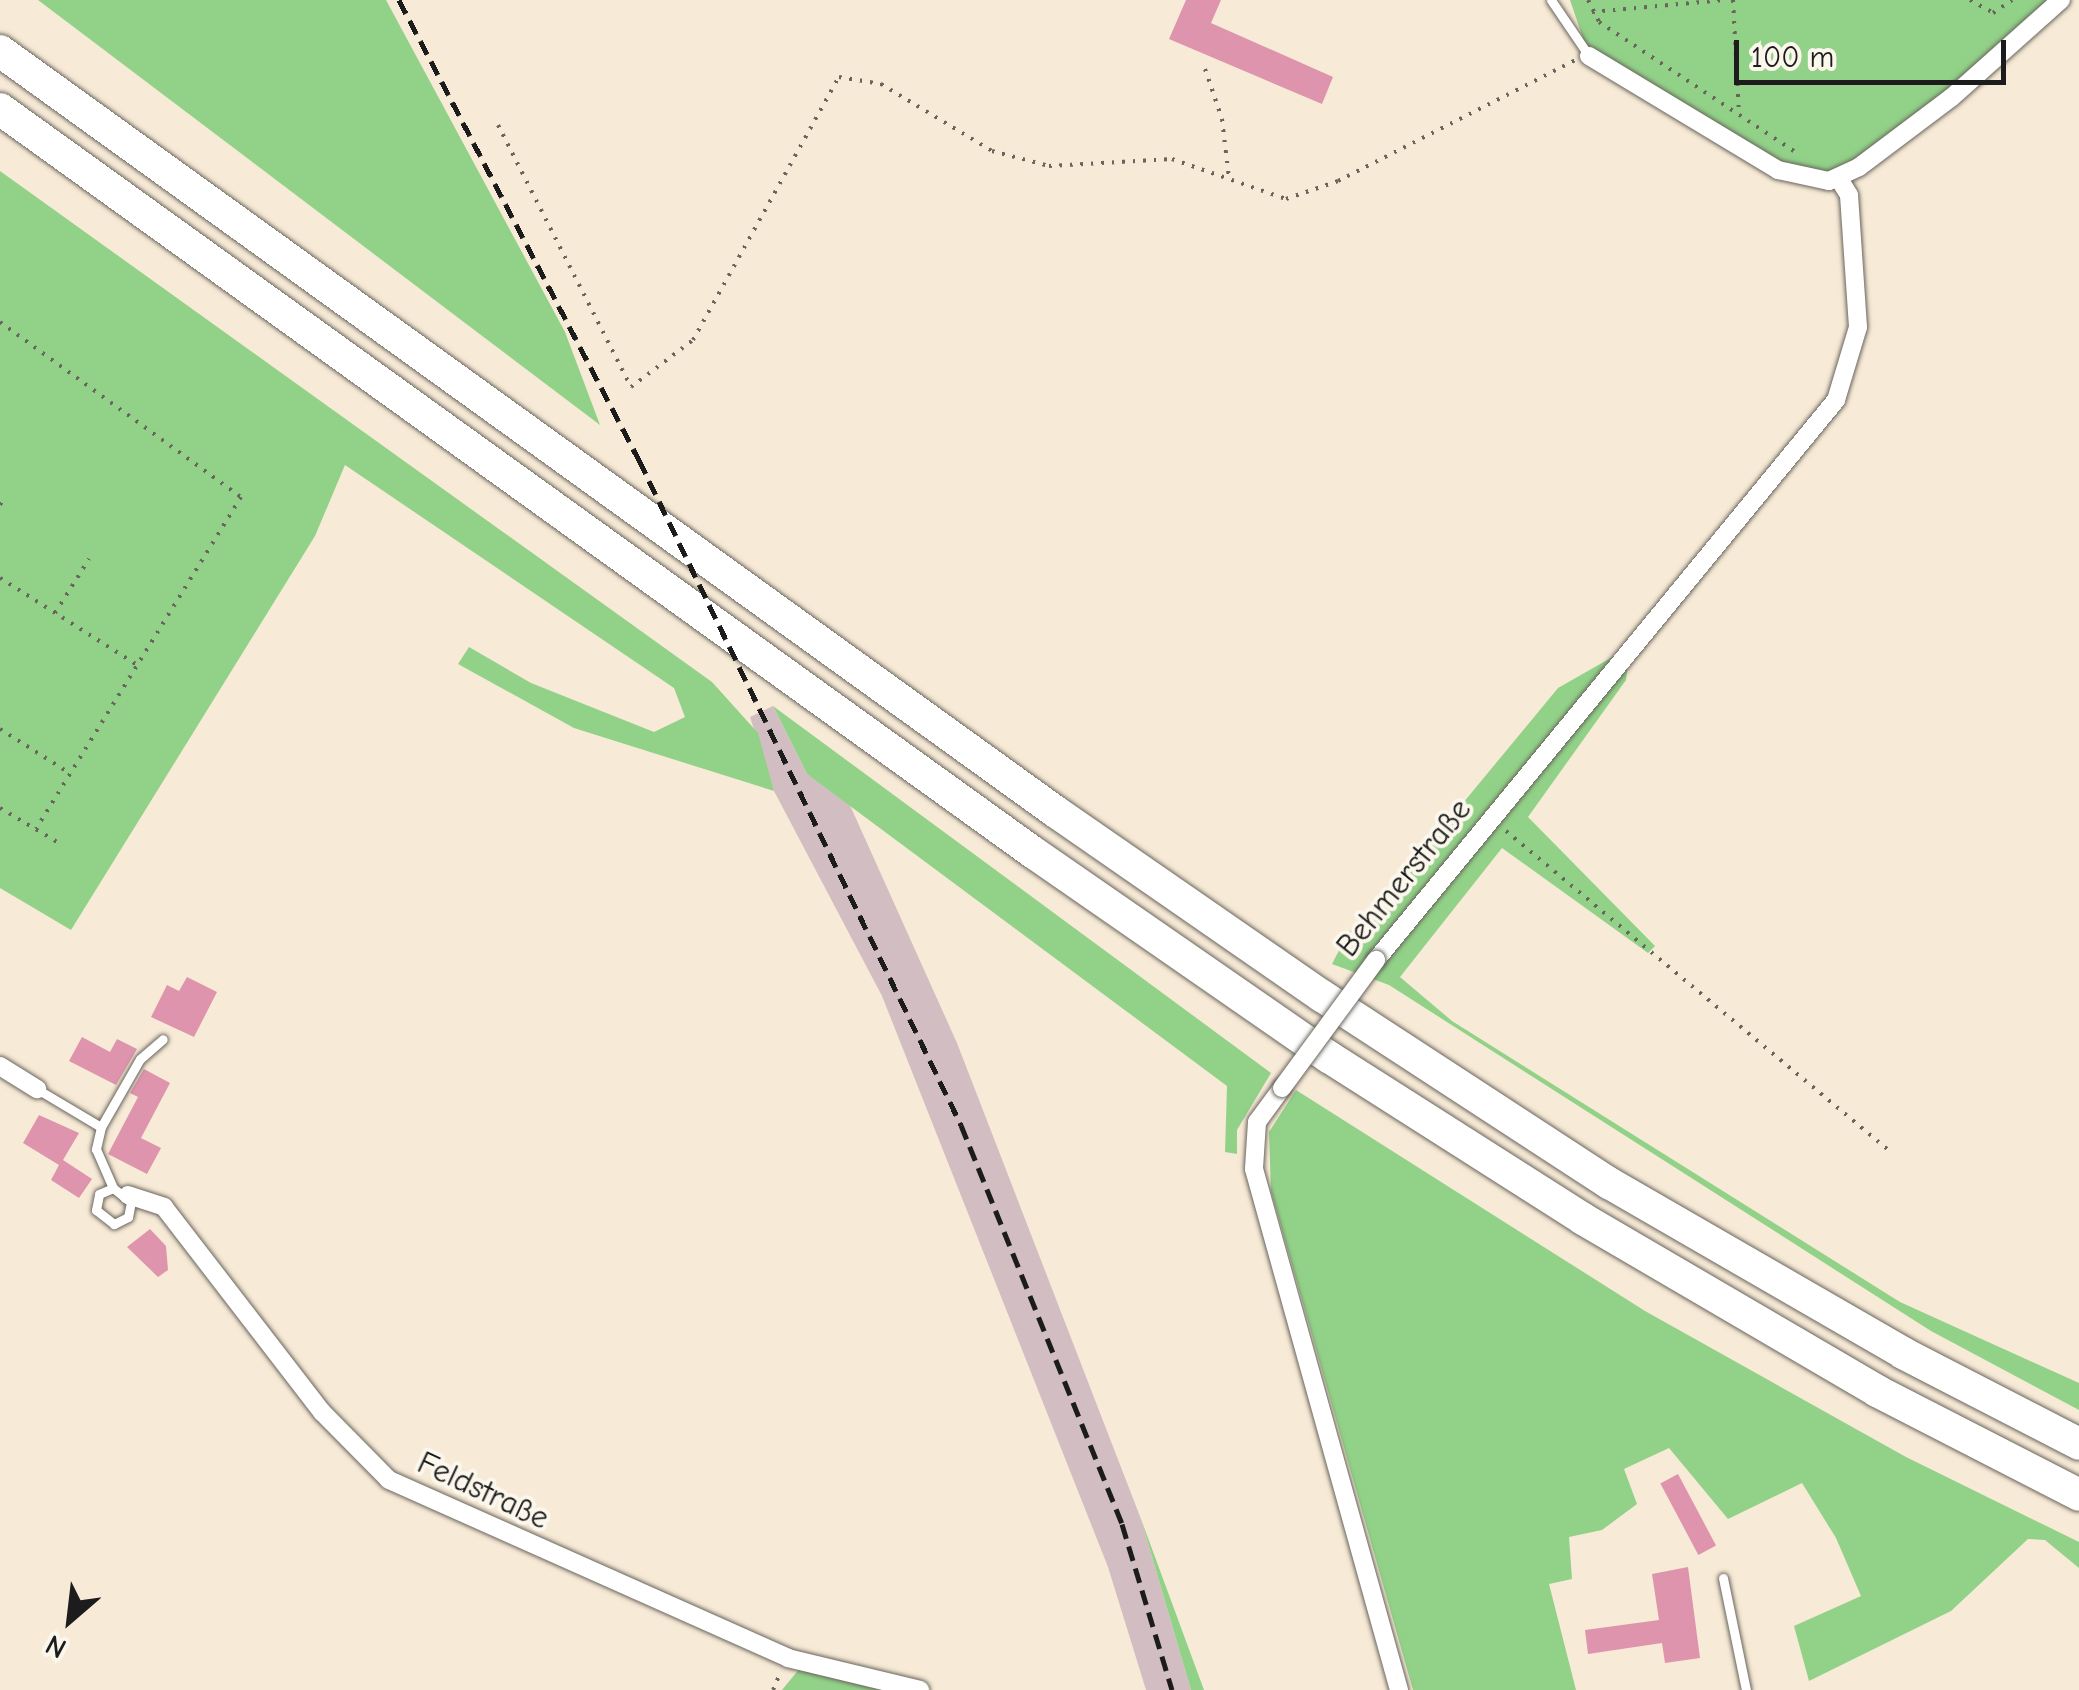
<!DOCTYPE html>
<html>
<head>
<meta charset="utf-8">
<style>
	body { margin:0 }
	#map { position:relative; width:2079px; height:1690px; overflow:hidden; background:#f7ead6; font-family:"Comic Neue",sans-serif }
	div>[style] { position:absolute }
	.industrial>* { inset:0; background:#d2bec2 }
	.green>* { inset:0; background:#92d288 }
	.building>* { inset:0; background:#df94ad; transform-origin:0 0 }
	.path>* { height:4px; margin-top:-2px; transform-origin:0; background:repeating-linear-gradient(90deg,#69645d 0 2.5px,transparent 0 10.5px) }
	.roads { filter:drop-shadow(0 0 2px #69645d) drop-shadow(0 0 2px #69645d) }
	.lane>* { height:9px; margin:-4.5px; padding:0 4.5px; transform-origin:4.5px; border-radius:4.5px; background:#fff }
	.street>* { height:18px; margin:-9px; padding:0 9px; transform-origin:9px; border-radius:9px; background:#fff }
	.highway>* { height:32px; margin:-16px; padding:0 16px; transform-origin:16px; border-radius:16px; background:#fff }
	.rail>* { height:5px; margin-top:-2.5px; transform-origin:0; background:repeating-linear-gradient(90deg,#1c1c1c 0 15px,transparent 0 23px) }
	.bridges { filter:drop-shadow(0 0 2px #69645d) drop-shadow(0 0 2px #69645d) }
	.street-bridge>* { height:18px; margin:-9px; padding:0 9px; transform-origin:9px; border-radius:9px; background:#fff }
	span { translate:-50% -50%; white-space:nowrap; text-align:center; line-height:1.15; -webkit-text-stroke:8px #fbf7ec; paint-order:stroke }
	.street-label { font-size:32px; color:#1c1c1c }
	.north { position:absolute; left:20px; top:1570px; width:100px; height:100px; -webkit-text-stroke:8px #fbf7ec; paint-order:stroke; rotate:208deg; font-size:28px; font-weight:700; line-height:40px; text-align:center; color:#1c1c1c }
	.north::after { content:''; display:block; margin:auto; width:35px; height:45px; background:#1c1c1c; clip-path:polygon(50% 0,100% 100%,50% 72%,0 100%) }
	.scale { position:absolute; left:1734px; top:40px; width:272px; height:45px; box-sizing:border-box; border:5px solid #1c1c1c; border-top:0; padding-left:12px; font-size:30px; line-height:35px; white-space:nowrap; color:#1c1c1c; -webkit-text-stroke:8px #fbf7ec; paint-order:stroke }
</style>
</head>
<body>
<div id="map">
	<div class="industrial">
		<div style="clip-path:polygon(773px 706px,807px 774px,849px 803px,957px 1043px,1141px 1519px,1191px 1690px,1146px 1690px,1108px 1567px,882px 996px,774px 791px,750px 717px)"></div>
	</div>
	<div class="green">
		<div style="clip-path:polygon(38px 0,386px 0,565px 332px,600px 425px)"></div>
		<div style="clip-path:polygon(1570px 0,2061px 0,1859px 167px,1809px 180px,1589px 56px)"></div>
		<div style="clip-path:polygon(0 171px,712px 682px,758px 733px,774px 791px,574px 728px,458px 664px,469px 647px,531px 683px,654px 732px,685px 717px,674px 688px,345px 465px,315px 536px,71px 930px,0 888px)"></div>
		<div style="clip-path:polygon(1630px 647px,1626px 680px,1528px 817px,1655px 946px,1648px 953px,1502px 848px,1400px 977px,1452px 1021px,1900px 1302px,2079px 1383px,2079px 1410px,1931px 1331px,1389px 985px,1332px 964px,1348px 933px,1387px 895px,1558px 688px)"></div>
		<div style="clip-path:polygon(773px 706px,1271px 1073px,1237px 1130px,1237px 1154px,1225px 1152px,1227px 1086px,807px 774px)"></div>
		<div style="clip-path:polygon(1296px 1090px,1645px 1311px,1906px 1457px,2079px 1542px,2079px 1568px,2045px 1540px,2028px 1539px,1951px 1611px,1809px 1681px,1794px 1626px,1861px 1596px,1836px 1538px,1802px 1483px,1728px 1519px,1669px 1448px,1624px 1469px,1637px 1504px,1602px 1530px,1569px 1537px,1572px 1579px,1549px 1584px,1576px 1690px,1413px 1690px,1271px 1191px,1269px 1132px)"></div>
		<div style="clip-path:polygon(1141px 1519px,1204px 1690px,1191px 1690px)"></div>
		<div style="clip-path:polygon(800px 1668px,898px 1690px,782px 1690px)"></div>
	</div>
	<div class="building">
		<div style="clip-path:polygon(1186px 0,1221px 0,1211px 23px,1333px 77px,1322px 104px,1169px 39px)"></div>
		<div style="clip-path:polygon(187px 977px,217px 992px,194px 1037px,151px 1017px,167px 985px,179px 991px)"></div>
		<div style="clip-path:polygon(82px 1037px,110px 1052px,117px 1039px,137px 1049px,116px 1085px,69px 1061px)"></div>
		<div style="clip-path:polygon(144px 1069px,170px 1083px,141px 1138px,161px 1148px,147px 1174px,108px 1154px,138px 1097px,130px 1093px)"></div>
		<div style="clip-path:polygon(39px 1115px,79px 1133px,63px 1160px,92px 1179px,79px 1198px,51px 1180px,59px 1165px,23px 1143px)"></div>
		<div style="clip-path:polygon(150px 1229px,166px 1246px,168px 1270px,158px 1277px,127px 1247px)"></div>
		<div style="left:1678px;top:1474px;width:81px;height:20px;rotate:62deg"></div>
		<div style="clip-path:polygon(1688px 1567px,1700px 1658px,1665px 1663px,1662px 1643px,1588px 1654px,1585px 1630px,1659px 1620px,1652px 1574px)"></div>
	</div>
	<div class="path">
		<div style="left:1588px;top:0;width:25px;rotate:63deg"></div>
		<div style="left:1599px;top:22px;width:241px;rotate:33.5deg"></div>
		<div style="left:1733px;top:0;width:115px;rotate:87deg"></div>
		<div style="left:1970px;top:0;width:26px;rotate:29deg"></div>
		<div style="left:1993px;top:13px;width:23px;rotate:-34deg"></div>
		<div style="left:1592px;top:12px;width:133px;rotate:-5.2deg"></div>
		<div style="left:1205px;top:69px;width:53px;rotate:71.2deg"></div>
		<div style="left:1222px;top:119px;width:60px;rotate:83.3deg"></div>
		<div style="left:498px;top:125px;width:294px;rotate:63.1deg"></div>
		<div style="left:631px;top:387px;width:78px;rotate:-37.2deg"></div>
		<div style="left:693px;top:340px;width:301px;rotate:-61deg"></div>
		<div style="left:839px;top:77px;width:43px;rotate:9.5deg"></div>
		<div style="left:881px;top:84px;width:130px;rotate:31.1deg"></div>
		<div style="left:992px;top:151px;width:59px;rotate:14.7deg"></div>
		<div style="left:1049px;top:166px;width:123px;rotate:-3.3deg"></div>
		<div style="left:1172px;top:159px;width:121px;rotate:19.3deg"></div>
		<div style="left:1286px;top:199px;width:55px;rotate:-19.1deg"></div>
		<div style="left:1338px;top:181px;width:266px;rotate:-27deg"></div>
		<div style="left:0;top:322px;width:298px;rotate:36deg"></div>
		<div style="left:241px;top:497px;width:390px;rotate:121.7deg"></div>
		<div style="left:0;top:505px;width:4px;rotate:-63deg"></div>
		<div style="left:0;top:578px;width:162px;rotate:32.4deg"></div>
		<div style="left:55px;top:613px;width:64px;rotate:-57.8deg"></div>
		<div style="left:0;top:729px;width:84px;rotate:32.4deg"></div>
		<div style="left:0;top:808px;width:69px;rotate:30.7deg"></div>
		<div style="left:1506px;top:831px;width:503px;rotate:39.83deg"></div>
		<div style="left:773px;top:1690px;width:21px;rotate:-67deg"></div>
	</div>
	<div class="roads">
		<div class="lane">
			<div style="left:1551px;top:0;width:68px;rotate:55.8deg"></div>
			<div style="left:37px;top:1089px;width:74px;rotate:30.7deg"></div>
			<div style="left:101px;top:1127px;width:23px;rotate:103deg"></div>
			<div style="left:96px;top:1149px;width:43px;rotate:66.4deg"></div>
			<div style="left:113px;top:1188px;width:23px;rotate:38deg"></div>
			<div style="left:131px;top:1202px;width:15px;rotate:101deg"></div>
			<div style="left:128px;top:1217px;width:16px;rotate:153deg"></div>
			<div style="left:114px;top:1224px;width:23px;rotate:-142deg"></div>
			<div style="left:96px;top:1210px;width:16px;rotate:-79deg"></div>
			<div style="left:99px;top:1194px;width:15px;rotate:-23deg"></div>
			<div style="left:101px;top:1127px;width:78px;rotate:-60.2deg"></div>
			<div style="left:140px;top:1059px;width:30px;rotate:-41deg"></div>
			<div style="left:1723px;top:1578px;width:114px;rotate:78.4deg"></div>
		</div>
		<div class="street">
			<div style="left:1589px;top:56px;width:221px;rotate:31.1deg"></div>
			<div style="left:1778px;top:170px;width:52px;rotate:12.2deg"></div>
			<div style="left:1829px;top:181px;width:33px;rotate:-25deg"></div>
			<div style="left:1859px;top:167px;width:116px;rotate:-37deg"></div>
			<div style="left:1952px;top:97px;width:146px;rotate:-41.7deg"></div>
			<div style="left:1376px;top:960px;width:725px;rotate:-50.6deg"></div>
			<div style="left:1836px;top:400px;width:76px;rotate:-73.2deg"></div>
			<div style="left:1858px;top:327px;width:132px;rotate:-93.9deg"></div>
			<div style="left:1849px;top:195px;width:19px;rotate:-122deg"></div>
			<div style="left:0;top:1066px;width:44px;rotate:31.9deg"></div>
			<div style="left:1282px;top:1088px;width:42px;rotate:126.3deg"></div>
			<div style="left:1257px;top:1122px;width:47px;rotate:93.7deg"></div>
			<div style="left:1254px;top:1169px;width:541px;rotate:74.45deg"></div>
			<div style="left:128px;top:1195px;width:38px;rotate:18deg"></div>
			<div style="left:164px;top:1207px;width:259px;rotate:52.4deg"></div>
			<div style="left:322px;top:1412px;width:95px;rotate:45.4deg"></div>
			<div style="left:389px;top:1480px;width:437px;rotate:24deg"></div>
			<div style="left:788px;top:1658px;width:136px;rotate:13.6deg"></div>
		</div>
		<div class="highway">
			<div style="left:0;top:51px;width:1302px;rotate:35.78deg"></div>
			<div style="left:1056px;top:812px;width:323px;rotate:34.7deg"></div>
			<div style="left:1322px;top:996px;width:343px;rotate:33.1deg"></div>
			<div style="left:1609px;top:1183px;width:340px;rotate:30deg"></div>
			<div style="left:1903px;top:1353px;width:198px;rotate:27.3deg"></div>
			<div style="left:0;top:109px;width:1274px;rotate:35.74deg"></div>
			<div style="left:1034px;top:853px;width:359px;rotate:34.7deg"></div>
			<div style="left:1329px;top:1057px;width:301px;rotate:32.5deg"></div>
			<div style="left:1583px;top:1219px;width:341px;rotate:30.3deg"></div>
			<div style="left:1877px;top:1391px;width:227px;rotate:27.2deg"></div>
		</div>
	</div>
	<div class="rail">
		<div style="left:399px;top:0;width:519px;rotate:62.45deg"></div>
		<div style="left:639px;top:460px;width:739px;rotate:64.16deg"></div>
		<div style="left:961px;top:1125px;width:430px;rotate:68deg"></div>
		<div style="left:1122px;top:1524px;width:173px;rotate:73.2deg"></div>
	</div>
	<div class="bridges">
		<div class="street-bridge">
			<div style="left:1282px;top:1088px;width:159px;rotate:-53.7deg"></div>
		</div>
	</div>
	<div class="street-label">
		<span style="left:1404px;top:878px;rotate:-51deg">Behmerstraße</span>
		<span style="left:483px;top:1491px;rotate:25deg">Feldstraße</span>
	</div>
	<div class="north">N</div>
	<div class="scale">100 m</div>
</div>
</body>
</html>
